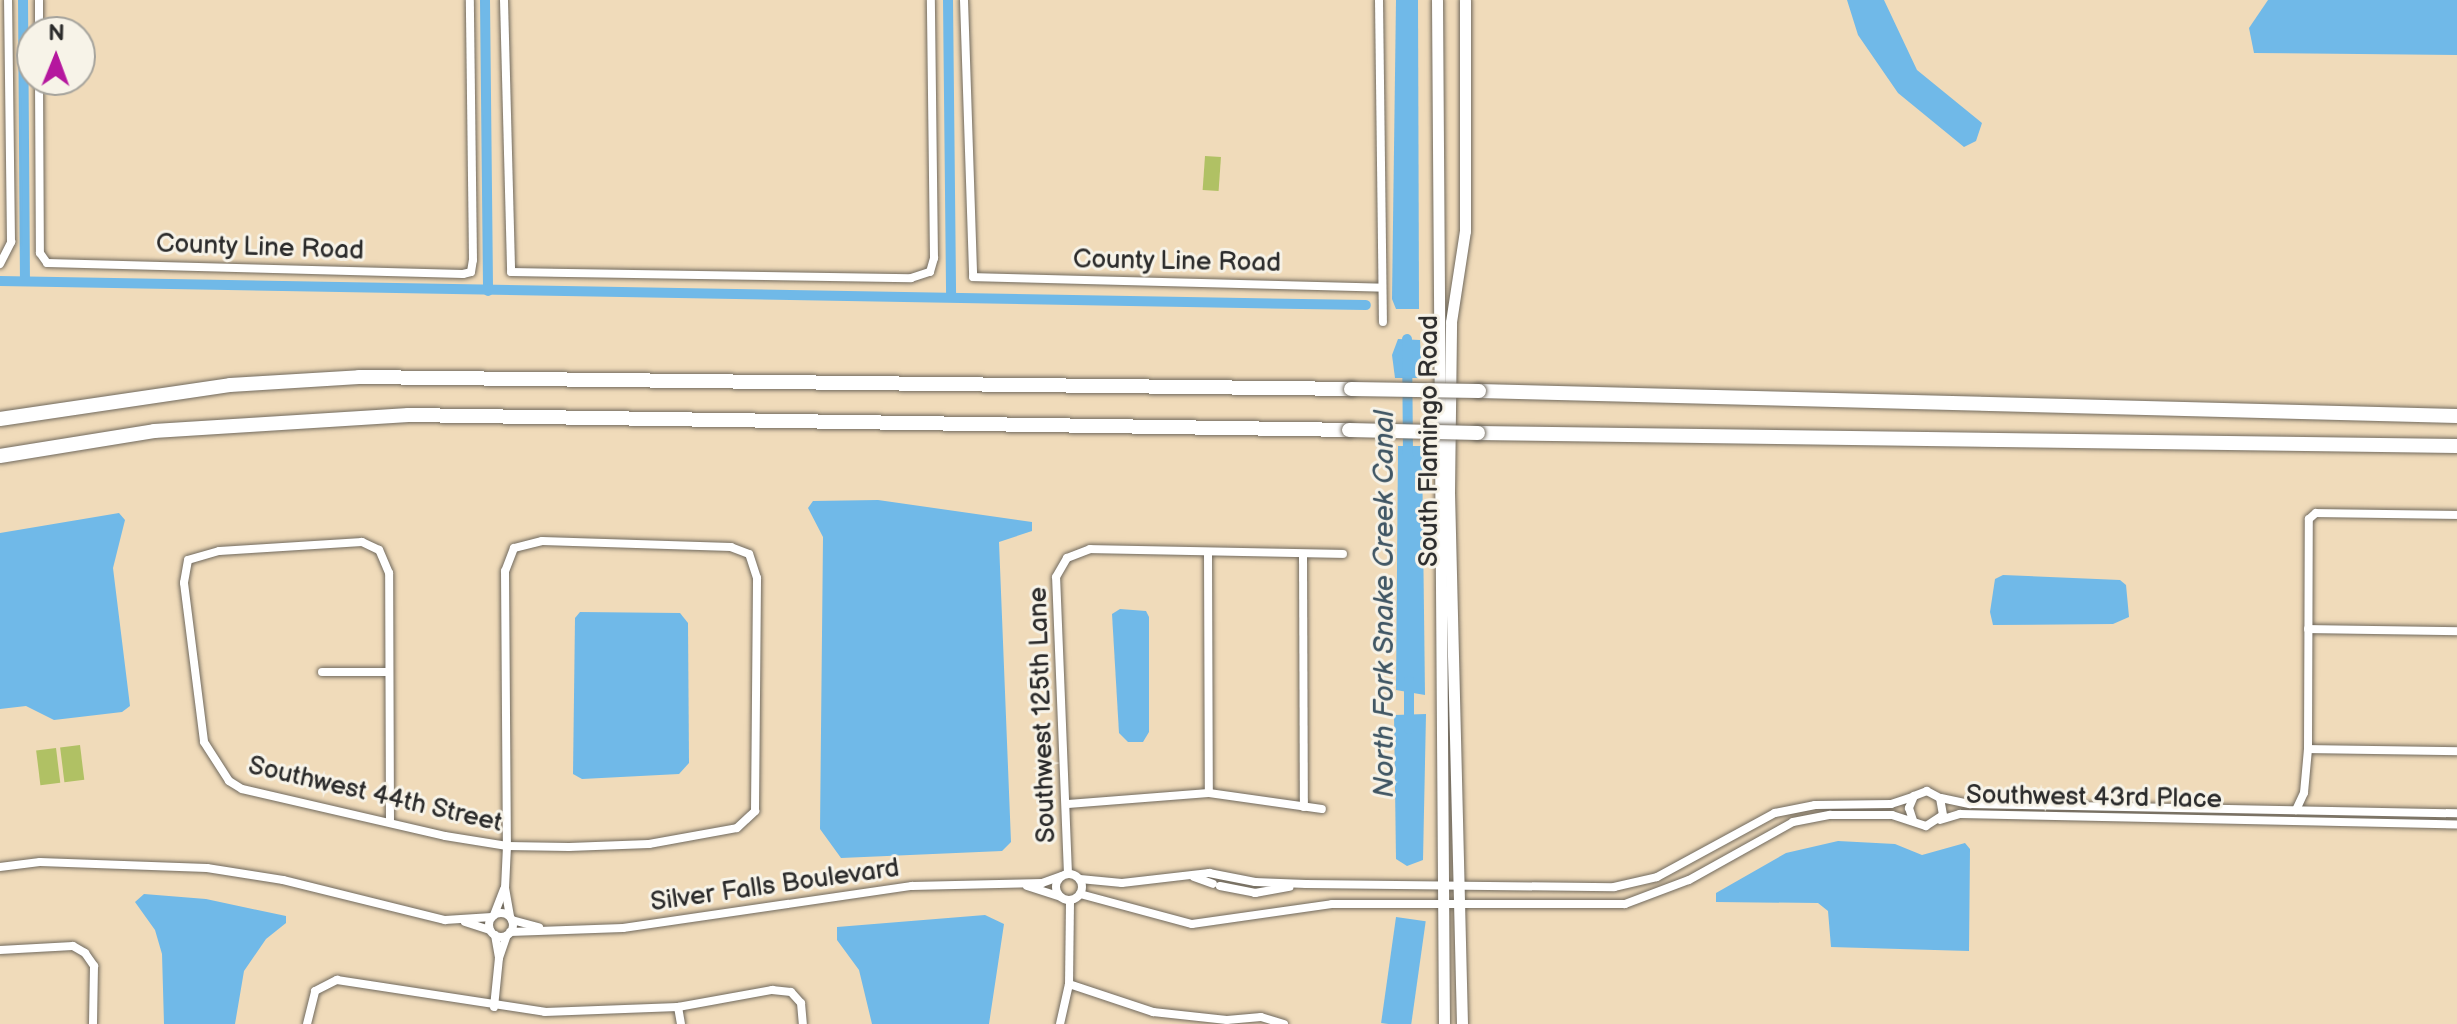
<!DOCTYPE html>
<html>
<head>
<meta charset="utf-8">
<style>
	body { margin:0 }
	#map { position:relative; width:2457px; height:1024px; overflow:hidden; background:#f0dbba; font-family:"Balsamiq Sans",sans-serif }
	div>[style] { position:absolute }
	.green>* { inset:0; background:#b0c164; transform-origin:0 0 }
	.water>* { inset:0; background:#70b9e8; transform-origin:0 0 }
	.canal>* { height:10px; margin:-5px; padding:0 5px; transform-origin:5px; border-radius:5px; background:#70b9e8 }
	.roads { filter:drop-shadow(0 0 2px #70695d) drop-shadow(0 0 2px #70695d) }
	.street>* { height:8px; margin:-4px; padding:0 4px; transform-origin:4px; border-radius:4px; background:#fff }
	.street>.ring { margin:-4px; padding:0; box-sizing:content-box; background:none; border:8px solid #fff; border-radius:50% }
	.secondary>* { height:11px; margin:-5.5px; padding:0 5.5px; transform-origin:5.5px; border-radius:5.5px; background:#fff }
	.highway>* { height:14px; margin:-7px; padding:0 7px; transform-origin:7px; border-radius:7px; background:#fff }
	.bridges { filter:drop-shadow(0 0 2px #70695d) drop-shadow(0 0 2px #70695d) }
	.highway-bridge>* { height:14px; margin:-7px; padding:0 7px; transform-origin:7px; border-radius:7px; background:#fff }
	span { translate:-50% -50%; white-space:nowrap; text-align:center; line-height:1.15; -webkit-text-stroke:6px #f7f3e8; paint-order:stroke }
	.street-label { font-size:26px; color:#2b2b2b }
	.water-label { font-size:28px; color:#405664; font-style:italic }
	.north { position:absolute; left:16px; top:16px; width:80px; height:80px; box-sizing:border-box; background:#f7f3e8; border:2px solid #a5a39c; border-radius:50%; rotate:1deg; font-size:22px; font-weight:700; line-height:32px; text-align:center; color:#2b2b2b }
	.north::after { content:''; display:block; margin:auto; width:28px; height:36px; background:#b5179e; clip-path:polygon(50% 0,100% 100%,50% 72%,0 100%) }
</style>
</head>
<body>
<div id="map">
	<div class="green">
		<div style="left:1205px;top:156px;width:16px;height:34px;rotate:4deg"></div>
		<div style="left:80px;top:745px;width:35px;height:20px;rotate:83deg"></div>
		<div style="left:56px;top:748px;width:35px;height:20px;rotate:83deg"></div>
	</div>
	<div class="water">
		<div style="clip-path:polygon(1396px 0,1418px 0,1419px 309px,1396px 309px,1392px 299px)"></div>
		<div style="clip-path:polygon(1847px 0,1884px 0,1917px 70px,1982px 123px,1976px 141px,1964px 147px,1898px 93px,1858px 35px)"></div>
		<div style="clip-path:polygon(2268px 0,2457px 0,2457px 55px,2254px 53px,2249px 28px)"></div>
		<div style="clip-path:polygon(1398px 339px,1420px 340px,1422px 378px,1395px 378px,1392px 355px)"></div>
		<div style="clip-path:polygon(1398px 446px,1422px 446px,1425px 695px,1396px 690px)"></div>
		<div style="clip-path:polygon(878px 500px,1032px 522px,1032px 531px,999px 542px,1011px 842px,1002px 851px,841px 858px,820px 829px,823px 537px,808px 508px,813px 501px)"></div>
		<div style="clip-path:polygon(119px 513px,125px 520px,113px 568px,130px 706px,122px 712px,54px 720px,26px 706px,0 709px,0 533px)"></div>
		<div style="clip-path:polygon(2003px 575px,2120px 580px,2126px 585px,2129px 617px,2113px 624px,1993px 625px,1990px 612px,1995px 579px)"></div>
		<div style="clip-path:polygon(1120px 609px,1146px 611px,1149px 617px,1149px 732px,1143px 742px,1128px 742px,1119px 733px,1112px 614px)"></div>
		<div style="clip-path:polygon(580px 612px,680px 613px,688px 623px,689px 763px,679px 774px,582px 779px,573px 774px,575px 618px)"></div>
		<div style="clip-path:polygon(1426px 714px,1423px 860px,1407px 866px,1396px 859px,1394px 715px)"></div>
		<div style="clip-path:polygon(1838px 841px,1895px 844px,1922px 855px,1965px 843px,1970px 849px,1969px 951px,1831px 947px,1828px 911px,1818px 903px,1716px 902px,1716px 893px,1786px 853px)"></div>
		<div style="clip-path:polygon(144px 894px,206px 899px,286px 916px,286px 923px,266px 939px,244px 971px,235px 1024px,164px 1024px,162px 954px,155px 930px,135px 902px)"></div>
		<div style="clip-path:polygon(985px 915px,1004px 924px,989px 1024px,872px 1024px,859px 970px,837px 940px,837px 927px)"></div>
		<div style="left:1396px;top:917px;width:30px;height:107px;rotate:8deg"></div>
	</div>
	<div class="canal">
		<div style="left:23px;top:0;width:281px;rotate:89.6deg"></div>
		<div style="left:485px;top:0;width:291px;rotate:89.4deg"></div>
		<div style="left:948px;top:0;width:297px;rotate:89.4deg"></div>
		<div style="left:0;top:281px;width:1366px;rotate:1.01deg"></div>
		<div style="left:1407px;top:339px;width:118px;rotate:89.5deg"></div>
		<div style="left:1409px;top:681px;width:48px;rotate:90deg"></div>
	</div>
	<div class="roads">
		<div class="street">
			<div style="left:39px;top:0;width:32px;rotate:90deg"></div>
			<div style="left:504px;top:0;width:272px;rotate:88.5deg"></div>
			<div style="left:511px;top:272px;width:400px;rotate:0.9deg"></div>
			<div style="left:911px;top:278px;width:20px;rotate:-18deg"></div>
			<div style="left:930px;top:272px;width:15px;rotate:-74deg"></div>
			<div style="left:934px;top:258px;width:258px;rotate:-90.7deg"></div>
			<div style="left:964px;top:0;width:277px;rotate:88.1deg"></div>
			<div style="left:973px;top:277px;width:408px;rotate:1.5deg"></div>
			<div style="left:1379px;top:0;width:322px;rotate:89.3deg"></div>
			<div style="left:39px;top:80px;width:173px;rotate:89.7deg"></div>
			<div style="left:40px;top:253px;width:12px;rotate:55deg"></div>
			<div style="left:47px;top:263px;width:416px;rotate:1.5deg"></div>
			<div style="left:463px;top:274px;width:8px;rotate:-14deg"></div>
			<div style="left:471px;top:272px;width:12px;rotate:-81deg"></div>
			<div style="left:473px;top:260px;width:260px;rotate:-90.7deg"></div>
			<div style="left:0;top:264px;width:25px;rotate:-63deg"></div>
			<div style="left:11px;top:242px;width:242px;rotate:-90.7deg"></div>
			<div style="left:1208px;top:552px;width:241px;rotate:89.8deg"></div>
			<div style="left:1303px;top:554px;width:253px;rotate:89.8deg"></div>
			<div style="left:2308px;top:629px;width:149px;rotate:0.8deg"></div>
			<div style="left:322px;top:672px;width:67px"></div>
			<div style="left:2308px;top:749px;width:149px;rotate:0.8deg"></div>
			<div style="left:1941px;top:798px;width:30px;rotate:12deg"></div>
			<div style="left:1970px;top:804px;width:487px;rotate:1.1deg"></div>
			<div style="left:1068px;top:804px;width:141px;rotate:-4.5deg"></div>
			<div style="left:1209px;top:793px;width:114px;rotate:8.1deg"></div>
			<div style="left:2296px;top:810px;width:19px;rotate:-65deg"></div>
			<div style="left:2304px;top:793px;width:44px;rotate:-84.8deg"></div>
			<div style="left:2308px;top:749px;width:230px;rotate:-89.8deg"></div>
			<div style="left:2309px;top:519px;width:9px;rotate:-41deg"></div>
			<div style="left:2316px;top:513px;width:141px;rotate:0.8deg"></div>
			<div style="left:1940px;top:820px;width:21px;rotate:-17deg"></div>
			<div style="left:1960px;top:814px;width:497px;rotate:1.2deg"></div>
			<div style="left:390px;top:822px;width:249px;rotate:-90.2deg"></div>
			<div style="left:389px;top:573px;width:25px;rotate:-113deg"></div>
			<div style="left:379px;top:550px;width:19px;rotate:-155deg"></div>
			<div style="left:362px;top:542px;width:143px;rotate:176.4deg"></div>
			<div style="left:219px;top:551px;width:32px;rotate:164deg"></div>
			<div style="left:188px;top:560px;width:23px;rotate:100deg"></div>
			<div style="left:184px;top:583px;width:160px;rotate:82.8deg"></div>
			<div style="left:204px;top:742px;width:46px;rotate:57.3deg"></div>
			<div style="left:229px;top:781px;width:15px;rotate:32deg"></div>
			<div style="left:242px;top:789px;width:208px;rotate:13deg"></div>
			<div style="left:445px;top:836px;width:63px;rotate:9.2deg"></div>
			<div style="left:507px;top:846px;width:62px;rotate:0.9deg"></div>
			<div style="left:569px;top:847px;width:80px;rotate:-2.1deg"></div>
			<div style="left:649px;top:844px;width:89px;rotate:-10.3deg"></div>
			<div style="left:737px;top:828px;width:25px;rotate:-43deg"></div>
			<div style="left:755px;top:811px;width:233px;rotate:-89.5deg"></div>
			<div style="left:757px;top:578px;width:25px;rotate:-108deg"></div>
			<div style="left:749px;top:554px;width:19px;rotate:-159deg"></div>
			<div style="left:731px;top:547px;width:189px;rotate:-178.2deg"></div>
			<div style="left:542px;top:541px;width:29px;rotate:166deg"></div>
			<div style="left:514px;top:548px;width:25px;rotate:111deg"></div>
			<div style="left:505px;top:571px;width:275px;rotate:89.6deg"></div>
			<div style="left:507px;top:846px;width:42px;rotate:92.7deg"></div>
			<div style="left:505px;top:888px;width:29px;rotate:80deg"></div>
			<div style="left:0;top:867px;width:40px;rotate:-7.1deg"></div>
			<div style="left:40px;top:862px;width:167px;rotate:2.1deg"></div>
			<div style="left:207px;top:868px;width:77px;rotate:9deg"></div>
			<div style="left:283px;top:880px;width:167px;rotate:13.9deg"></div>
			<div style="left:445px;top:920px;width:47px;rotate:-3.7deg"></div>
			<div class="ring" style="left:1056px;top:874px;width:18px;height:18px"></div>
			<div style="left:1068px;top:874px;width:297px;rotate:-92.3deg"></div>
			<div style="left:1056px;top:577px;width:22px;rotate:-60deg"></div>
			<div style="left:1067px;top:558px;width:25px;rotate:-21deg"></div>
			<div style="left:1090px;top:549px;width:253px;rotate:1.1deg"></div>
			<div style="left:1194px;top:877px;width:20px;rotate:20deg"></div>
			<div style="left:1080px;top:879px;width:42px;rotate:5.4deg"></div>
			<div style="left:1122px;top:883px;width:88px;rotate:-6.6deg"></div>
			<div style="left:1209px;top:873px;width:47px;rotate:11.1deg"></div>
			<div style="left:1255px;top:882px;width:51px;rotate:2.2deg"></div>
			<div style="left:1306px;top:884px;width:308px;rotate:0.6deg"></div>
			<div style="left:1614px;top:887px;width:44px;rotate:-13.1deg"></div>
			<div style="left:1657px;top:877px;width:134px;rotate:-28.5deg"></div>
			<div style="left:1775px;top:813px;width:41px;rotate:-11.3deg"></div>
			<div style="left:1815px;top:805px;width:76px;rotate:-0.8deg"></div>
			<div style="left:1891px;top:804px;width:23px;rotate:-18deg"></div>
			<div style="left:1027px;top:886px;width:35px;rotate:18deg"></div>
			<div style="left:1220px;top:886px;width:36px;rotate:11deg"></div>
			<div style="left:1255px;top:893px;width:35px;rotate:-10deg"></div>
			<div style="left:1080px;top:894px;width:116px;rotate:15deg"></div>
			<div style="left:1192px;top:924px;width:141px;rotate:-8.1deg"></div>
			<div style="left:1332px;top:904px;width:293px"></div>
			<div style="left:1625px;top:904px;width:68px;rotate:-20.6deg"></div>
			<div style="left:1689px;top:880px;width:119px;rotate:-29.1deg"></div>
			<div style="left:1793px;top:822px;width:38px;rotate:-11deg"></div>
			<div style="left:1830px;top:815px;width:62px"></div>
			<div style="left:1892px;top:815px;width:36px;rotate:18deg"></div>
			<div style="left:1926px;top:826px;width:20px;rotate:-33deg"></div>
			<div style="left:1943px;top:815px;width:17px;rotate:-100deg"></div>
			<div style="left:1940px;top:798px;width:15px;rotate:-152deg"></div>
			<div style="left:1927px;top:791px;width:14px;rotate:159deg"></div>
			<div style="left:1914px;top:796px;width:13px;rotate:113deg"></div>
			<div style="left:1909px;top:808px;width:13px;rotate:72deg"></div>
			<div class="ring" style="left:489px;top:913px;width:16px;height:16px"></div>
			<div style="left:494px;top:915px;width:28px;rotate:-69deg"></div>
			<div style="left:512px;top:920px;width:28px;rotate:15deg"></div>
			<div style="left:465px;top:922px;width:26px;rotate:18deg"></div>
			<div style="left:510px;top:932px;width:113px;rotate:-2deg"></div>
			<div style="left:623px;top:928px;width:292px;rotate:-8.3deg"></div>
			<div style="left:912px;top:886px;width:130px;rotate:-1.3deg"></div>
			<div style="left:1042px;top:883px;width:20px;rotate:-20deg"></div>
			<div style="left:495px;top:935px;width:23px;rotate:80deg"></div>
			<div style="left:0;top:950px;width:73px;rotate:-3.1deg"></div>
			<div style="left:73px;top:946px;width:14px;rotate:30deg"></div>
			<div style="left:85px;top:953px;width:16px;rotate:55deg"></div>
			<div style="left:94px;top:966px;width:58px;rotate:91deg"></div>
			<div style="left:1069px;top:984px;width:89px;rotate:18.4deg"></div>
			<div style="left:1153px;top:1012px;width:74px;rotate:6.2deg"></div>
			<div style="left:1227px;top:1020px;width:34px;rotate:-5deg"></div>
			<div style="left:1261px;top:1017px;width:24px;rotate:17deg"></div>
			<div style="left:494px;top:1007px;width:49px;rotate:-84.2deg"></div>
			<div style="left:499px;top:958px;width:24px;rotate:-71deg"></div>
			<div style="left:678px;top:1007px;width:17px;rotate:80deg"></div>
			<div style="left:307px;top:1024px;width:34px;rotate:-76deg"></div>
			<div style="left:315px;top:991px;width:25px;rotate:-27deg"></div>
			<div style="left:337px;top:980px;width:210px;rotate:8.7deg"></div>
			<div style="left:545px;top:1012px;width:133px;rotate:-2.2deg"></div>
			<div style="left:678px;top:1007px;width:96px;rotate:-10.3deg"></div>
			<div style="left:772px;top:990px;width:19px;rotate:6deg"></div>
			<div style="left:791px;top:992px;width:15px;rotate:48deg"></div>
			<div style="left:801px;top:1003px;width:21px;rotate:85deg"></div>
			<div style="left:1060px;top:1024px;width:41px;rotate:-77.3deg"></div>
			<div style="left:1069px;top:984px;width:84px;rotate:-89.3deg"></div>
		</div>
		<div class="secondary">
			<div style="left:1437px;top:0;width:1024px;rotate:89.61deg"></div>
			<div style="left:1462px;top:1024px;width:531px;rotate:-91.4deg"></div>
			<div style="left:1449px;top:493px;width:171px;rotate:-89.3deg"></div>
			<div style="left:1451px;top:322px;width:92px;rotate:-81.3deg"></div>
			<div style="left:1465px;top:231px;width:231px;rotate:-90deg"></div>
		</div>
		<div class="highway">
			<div style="left:1479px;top:391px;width:978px;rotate:1.46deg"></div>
			<div style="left:0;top:419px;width:232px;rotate:-8.4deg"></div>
			<div style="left:230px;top:385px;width:129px;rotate:-3.5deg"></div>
			<div style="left:359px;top:377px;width:992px;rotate:0.69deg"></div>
			<div style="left:1478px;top:433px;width:979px;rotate:0.76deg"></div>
			<div style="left:0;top:456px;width:156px;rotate:-9.2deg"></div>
			<div style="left:154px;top:431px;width:255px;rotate:-3.6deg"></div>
			<div style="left:408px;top:415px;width:941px;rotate:0.91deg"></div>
		</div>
	</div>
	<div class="bridges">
		<div class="highway-bridge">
			<div style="left:1351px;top:389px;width:128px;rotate:0.9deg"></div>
			<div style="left:1349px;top:430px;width:129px;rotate:1.3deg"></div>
		</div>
	</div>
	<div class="street-label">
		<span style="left:260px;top:248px;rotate:2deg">County Line Road</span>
		<span style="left:1177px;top:262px;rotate:1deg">County Line Road</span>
		<span style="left:1430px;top:441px;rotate:-90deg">South Flamingo Road</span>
		<span style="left:1043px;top:715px;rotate:-92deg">Southwest 125th Lane</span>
		<span style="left:375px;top:795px;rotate:13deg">Southwest 44th Street</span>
		<span style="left:2094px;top:798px;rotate:1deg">Southwest 43rd Place</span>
		<span style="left:775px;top:886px;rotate:-8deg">Silver Falls Boulevard</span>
	</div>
	<div class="water-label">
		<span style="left:1385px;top:604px;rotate:-90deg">North Fork Snake Creek Canal</span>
	</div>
	<div class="north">N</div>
</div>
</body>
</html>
